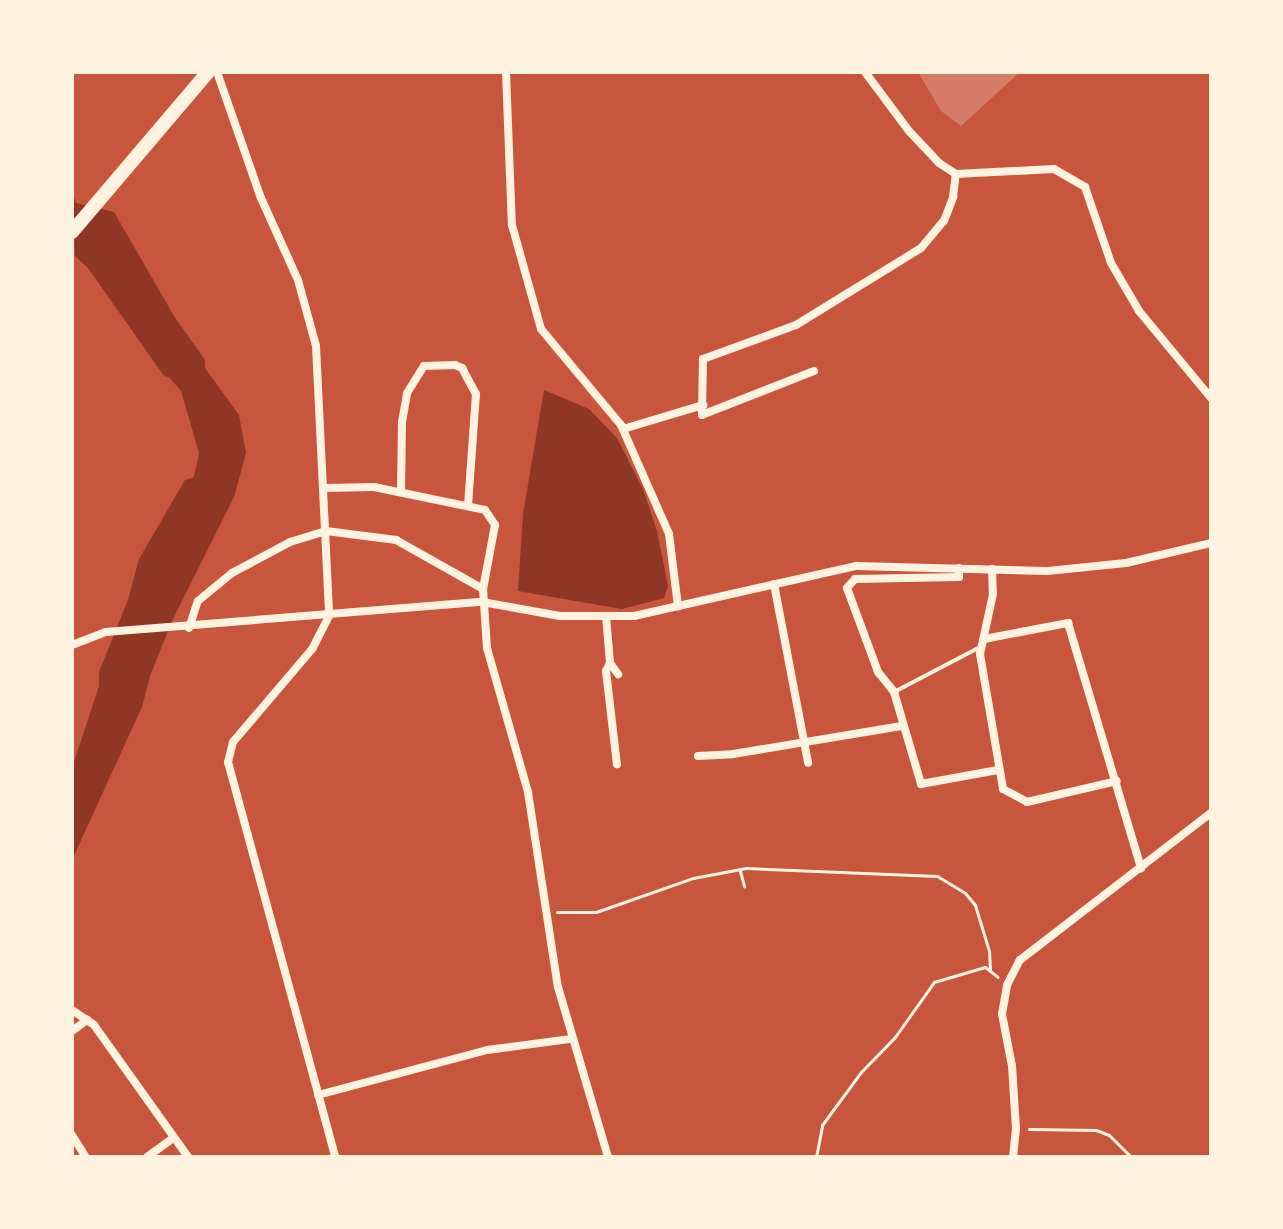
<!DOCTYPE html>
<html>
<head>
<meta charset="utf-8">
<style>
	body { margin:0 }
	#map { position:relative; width:1283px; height:1229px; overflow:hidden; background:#c8553d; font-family:"Asap Condensed",sans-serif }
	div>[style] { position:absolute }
	.water>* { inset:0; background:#8f3625 }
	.building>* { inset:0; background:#d67c66 }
	.path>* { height:3px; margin:-1.5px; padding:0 1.5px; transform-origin:1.5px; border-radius:1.5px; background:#fff3e0 }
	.service>* { height:4px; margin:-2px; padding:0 2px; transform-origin:2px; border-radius:2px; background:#fff3e0 }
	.minor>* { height:8px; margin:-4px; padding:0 4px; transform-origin:4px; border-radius:4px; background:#fff3e0 }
	.trunk>* { height:14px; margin:-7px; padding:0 7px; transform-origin:7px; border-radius:7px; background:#fff3e0 }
	span { translate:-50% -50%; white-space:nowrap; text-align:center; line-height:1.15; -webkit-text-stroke:6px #fff3e0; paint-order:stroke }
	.frame { position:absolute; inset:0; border:74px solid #fff3e0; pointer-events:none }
</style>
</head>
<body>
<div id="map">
	<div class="water">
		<div style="clip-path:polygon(72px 191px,76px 203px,114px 212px,174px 316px,205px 360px,205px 368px,239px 415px,246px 453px,234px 497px,172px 621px,150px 676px,142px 707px,72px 860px,72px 768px,99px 686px,99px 672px,128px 600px,139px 559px,185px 480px,194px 477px,199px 453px,181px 391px,169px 377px,164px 376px,88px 268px,75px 256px)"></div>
		<div style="clip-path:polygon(544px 390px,589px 409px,617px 438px,643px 489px,657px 531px,668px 586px,664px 598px,622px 609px,518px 591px,523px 514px)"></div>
	</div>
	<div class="building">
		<div style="clip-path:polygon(918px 72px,1020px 72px,961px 126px,941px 111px)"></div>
	</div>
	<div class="path">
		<div style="left:740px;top:871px;width:16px;rotate:75deg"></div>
		<div style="left:557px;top:912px;width:39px"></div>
		<div style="left:596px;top:912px;width:103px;rotate:-19.3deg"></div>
		<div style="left:693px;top:878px;width:54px;rotate:-10.7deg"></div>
		<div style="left:746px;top:868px;width:191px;rotate:2.4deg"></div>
		<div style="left:937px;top:876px;width:33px;rotate:31deg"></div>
		<div style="left:965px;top:893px;width:16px;rotate:50deg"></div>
		<div style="left:975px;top:905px;width:48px;rotate:73.1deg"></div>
		<div style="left:989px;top:951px;width:20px;rotate:87deg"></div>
		<div style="left:1029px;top:1129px;width:67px;rotate:0.9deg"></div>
		<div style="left:1096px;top:1130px;width:14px;rotate:21deg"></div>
		<div style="left:1109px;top:1135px;width:31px;rotate:45deg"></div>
		<div style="left:816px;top:1157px;width:33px;rotate:-79deg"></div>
		<div style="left:822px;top:1125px;width:66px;rotate:-53.7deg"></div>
		<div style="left:861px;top:1072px;width:49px;rotate:-45.8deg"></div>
		<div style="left:895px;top:1037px;width:67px;rotate:-54.7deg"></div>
		<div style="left:934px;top:982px;width:53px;rotate:-16.4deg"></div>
		<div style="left:985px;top:967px;width:16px;rotate:38deg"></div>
	</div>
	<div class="service">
		<div style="left:896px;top:691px;width:95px;rotate:-27.6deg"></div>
	</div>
	<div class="minor">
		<div style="left:217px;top:72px;width:133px;rotate:70.8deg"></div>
		<div style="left:261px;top:198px;width:90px;rotate:65.7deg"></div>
		<div style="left:298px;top:280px;width:68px;rotate:74.7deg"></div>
		<div style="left:316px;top:346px;width:270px;rotate:87.2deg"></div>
		<div style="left:329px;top:616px;width:36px;rotate:117deg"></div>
		<div style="left:313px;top:648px;width:123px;rotate:130.4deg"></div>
		<div style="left:233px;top:742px;width:21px;rotate:104deg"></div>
		<div style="left:228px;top:762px;width:409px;rotate:74.8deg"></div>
		<div style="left:506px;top:72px;width:153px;rotate:87.8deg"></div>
		<div style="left:512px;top:225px;width:108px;rotate:74.4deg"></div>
		<div style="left:541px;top:329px;width:125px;rotate:50.2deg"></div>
		<div style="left:621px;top:425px;width:119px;rotate:66.2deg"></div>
		<div style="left:669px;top:534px;width:73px;rotate:82.9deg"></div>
		<div style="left:865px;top:72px;width:74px;rotate:53.3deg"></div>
		<div style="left:909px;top:131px;width:44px;rotate:46.8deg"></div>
		<div style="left:939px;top:163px;width:20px;rotate:33deg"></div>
		<div style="left:956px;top:174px;width:98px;rotate:-2.9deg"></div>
		<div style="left:1054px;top:169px;width:36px;rotate:30deg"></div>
		<div style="left:1085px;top:187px;width:80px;rotate:71.1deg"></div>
		<div style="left:1111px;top:263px;width:56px;rotate:59.7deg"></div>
		<div style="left:1139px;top:311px;width:113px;rotate:50.4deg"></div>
		<div style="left:814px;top:371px;width:120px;rotate:158.6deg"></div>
		<div style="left:702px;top:415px;width:56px;rotate:-89deg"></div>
		<div style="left:703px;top:359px;width:99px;rotate:-20.1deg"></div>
		<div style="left:796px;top:325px;width:147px;rotate:-31.6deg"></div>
		<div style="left:921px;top:248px;width:35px;rotate:-50deg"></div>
		<div style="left:944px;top:221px;width:26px;rotate:-69deg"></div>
		<div style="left:953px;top:197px;width:23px;rotate:-83deg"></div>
		<div style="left:623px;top:429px;width:84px;rotate:-16.7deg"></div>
		<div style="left:324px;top:488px;width:50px;rotate:-1.1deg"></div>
		<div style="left:374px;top:487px;width:113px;rotate:11.7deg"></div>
		<div style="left:485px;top:510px;width:18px;rotate:56deg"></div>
		<div style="left:495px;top:525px;width:65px;rotate:100.6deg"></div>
		<div style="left:483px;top:589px;width:59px;rotate:86.1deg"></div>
		<div style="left:487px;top:648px;width:150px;rotate:74.1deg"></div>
		<div style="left:528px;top:792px;width:197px;rotate:81.3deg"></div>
		<div style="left:558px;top:987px;width:177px;rotate:73.6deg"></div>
		<div style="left:401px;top:492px;width:70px;rotate:-89.2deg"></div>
		<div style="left:402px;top:422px;width:29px;rotate:-80deg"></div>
		<div style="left:407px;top:393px;width:32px;rotate:-58deg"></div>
		<div style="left:424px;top:366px;width:31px;rotate:-2deg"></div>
		<div style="left:455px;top:365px;width:8px;rotate:23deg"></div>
		<div style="left:462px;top:368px;width:30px;rotate:62deg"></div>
		<div style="left:476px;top:394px;width:112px;rotate:94.1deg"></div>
		<div style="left:959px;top:568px;width:9px;rotate:90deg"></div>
		<div style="left:959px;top:577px;width:104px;rotate:178.9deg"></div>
		<div style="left:855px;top:579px;width:12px;rotate:132deg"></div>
		<div style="left:847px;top:588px;width:90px;rotate:69.7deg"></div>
		<div style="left:878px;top:672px;width:26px;rotate:51deg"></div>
		<div style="left:894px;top:692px;width:96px;rotate:73.6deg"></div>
		<div style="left:921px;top:784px;width:78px;rotate:-10.3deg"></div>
		<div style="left:992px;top:569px;width:25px;rotate:88deg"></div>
		<div style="left:993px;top:594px;width:61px;rotate:102.2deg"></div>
		<div style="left:980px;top:654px;width:137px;rotate:80.3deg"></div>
		<div style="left:1003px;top:789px;width:27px;rotate:28deg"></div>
		<div style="left:1027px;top:802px;width:92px;rotate:-13.1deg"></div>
		<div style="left:774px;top:584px;width:182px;rotate:79.2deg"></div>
		<div style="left:606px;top:616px;width:47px;rotate:85.1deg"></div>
		<div style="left:610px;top:663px;width:14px;rotate:54deg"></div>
		<div style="left:189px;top:628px;width:28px;rotate:-72deg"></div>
		<div style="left:198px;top:601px;width:44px;rotate:-39.5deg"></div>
		<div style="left:232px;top:573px;width:66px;rotate:-28.1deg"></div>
		<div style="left:290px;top:542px;width:38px;rotate:-17deg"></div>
		<div style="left:326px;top:531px;width:71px;rotate:7.3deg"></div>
		<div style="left:396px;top:540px;width:100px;rotate:29.4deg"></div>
		<div style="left:984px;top:639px;width:86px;rotate:-10.8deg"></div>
		<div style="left:1068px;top:623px;width:256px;rotate:73.4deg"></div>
		<div style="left:72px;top:645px;width:36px;rotate:-21deg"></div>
		<div style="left:106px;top:632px;width:377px;rotate:-4.6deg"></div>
		<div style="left:482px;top:602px;width:79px;rotate:10.2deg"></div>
		<div style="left:560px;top:616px;width:74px"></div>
		<div style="left:634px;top:616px;width:228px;rotate:-12.7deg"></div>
		<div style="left:856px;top:566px;width:192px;rotate:1.5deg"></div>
		<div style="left:1048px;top:571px;width:78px;rotate:-5.9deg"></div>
		<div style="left:1126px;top:563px;width:87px;rotate:-13.2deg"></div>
		<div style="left:610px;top:663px;width:9px;rotate:117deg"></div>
		<div style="left:606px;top:671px;width:94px;rotate:83.3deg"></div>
		<div style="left:698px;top:756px;width:35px;rotate:-3deg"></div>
		<div style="left:733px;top:754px;width:171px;rotate:-9.4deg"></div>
		<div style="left:72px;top:1010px;width:27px;rotate:34deg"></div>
		<div style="left:94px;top:1025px;width:162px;rotate:54.5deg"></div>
		<div style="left:72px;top:1031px;width:19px;rotate:-36deg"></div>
		<div style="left:318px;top:1095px;width:175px;rotate:-14.9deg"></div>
		<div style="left:487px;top:1050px;width:85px;rotate:-7.5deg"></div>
		<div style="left:72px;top:1135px;width:26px;rotate:58deg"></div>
		<div style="left:147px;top:1157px;width:32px;rotate:-36deg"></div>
		<div style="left:1013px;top:1157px;width:28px;rotate:-84deg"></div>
		<div style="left:1016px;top:1129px;width:63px;rotate:-93.6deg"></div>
		<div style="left:1012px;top:1066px;width:53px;rotate:-100.9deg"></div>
		<div style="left:1002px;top:1014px;width:29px;rotate:-80deg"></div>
		<div style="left:1007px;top:985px;width:28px;rotate:-63deg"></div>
		<div style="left:1020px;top:960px;width:241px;rotate:-37.6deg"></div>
	</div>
	<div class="trunk">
		<div style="left:72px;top:232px;width:210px;rotate:-49.6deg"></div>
	</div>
	<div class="frame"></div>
</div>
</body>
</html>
